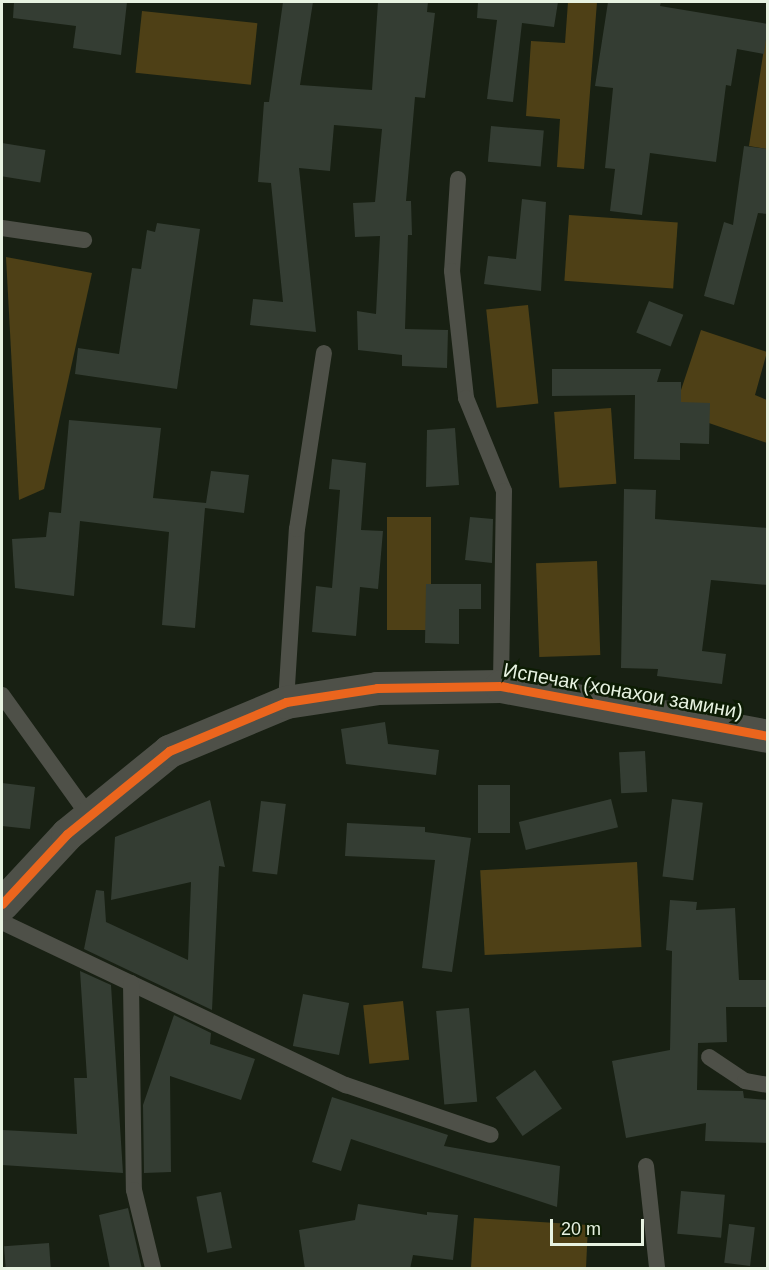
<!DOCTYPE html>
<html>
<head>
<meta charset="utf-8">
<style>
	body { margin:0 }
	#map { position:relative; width:769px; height:1270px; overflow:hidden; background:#182013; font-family:Helvetica,sans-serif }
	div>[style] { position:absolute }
	.forest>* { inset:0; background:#4e4016; transform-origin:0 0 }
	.building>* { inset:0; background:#343d33; transform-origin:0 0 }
	.service>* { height:16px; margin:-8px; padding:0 8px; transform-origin:8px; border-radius:8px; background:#4e5048 }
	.tertiary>* { height:33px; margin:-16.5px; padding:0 16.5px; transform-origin:16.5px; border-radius:16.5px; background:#4e5048 }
	.cycleway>* { height:9px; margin:-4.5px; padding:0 4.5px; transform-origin:4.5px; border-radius:4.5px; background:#eb651d }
	span { translate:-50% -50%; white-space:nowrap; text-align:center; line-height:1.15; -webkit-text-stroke:5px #0d1c04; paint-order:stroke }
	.street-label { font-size:20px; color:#e7f2e1 }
	.frame { position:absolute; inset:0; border:3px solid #e7f2e1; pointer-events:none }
	.scale { position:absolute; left:550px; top:1219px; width:94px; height:27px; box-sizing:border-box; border:3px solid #e7f2e1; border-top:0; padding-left:8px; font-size:18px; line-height:21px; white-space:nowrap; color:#e7f2e1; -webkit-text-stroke:4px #0d1c04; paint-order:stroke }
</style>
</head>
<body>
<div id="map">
	<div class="forest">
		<div style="clip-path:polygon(568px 2px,597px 2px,584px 169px,557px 167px,560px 119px,526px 116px,531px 41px,565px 43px)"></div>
		<div style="left:142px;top:11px;width:116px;height:62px;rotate:6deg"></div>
		<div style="clip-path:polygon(767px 29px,767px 149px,749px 146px)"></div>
		<div style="left:569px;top:215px;width:109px;height:66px;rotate:4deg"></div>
		<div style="clip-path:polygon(6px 257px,92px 273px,44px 489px,19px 500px)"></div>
		<div style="left:528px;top:305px;width:99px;height:42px;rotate:84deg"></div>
		<div style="clip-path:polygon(701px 330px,767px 352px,755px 395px,767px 400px,767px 443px,674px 411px)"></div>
		<div style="left:611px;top:408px;width:76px;height:57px;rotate:86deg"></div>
		<div style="left:387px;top:517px;width:44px;height:113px"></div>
		<div style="left:597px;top:561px;width:94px;height:61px;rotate:88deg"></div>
		<div style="left:637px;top:862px;width:85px;height:157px;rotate:87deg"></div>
		<div style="left:403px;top:1001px;width:59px;height:40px;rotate:84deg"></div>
		<div style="clip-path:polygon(474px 1218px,588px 1225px,586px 1268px,471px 1268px)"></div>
	</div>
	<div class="building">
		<div style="clip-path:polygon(14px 2px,127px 2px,121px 55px,73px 48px,76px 26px,13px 18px)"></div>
		<div style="clip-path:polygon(283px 2px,313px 2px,300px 85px,372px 90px,378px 2px,428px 2px,427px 12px,435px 13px,425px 98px,415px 97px,406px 201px,411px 201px,412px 235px,408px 235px,405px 329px,448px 330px,447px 368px,402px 366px,402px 355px,358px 350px,357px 311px,376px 314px,380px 236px,355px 237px,353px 203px,375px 202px,382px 129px,334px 125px,330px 171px,299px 168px,316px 332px,250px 325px,253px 299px,283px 302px,271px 183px,258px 182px,264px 102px,269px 102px)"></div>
		<div style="clip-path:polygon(478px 2px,558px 2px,554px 27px,522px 23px,513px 102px,487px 99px,497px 20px,477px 18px)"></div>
		<div style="clip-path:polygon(608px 2px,661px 2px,660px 6px,768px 24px,764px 54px,737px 49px,731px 86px,726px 85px,716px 162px,650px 153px,642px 215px,610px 211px,615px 169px,605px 168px,613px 88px,595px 86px)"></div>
		<div style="left:491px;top:126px;width:53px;height:36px;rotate:5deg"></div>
		<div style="left:2px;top:143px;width:44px;height:33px;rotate:9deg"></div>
		<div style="clip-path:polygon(744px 146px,768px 149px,768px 214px,758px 213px,734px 305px,704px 296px,724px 222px,733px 225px)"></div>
		<div style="clip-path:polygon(522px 199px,546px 202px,541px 291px,484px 284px,488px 256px,516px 259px)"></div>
		<div style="clip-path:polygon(157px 223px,200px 229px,177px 389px,75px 374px,78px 348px,119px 354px,132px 268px,141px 269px,147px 230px,155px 232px)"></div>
		<div style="left:649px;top:301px;width:37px;height:34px;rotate:22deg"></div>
		<div style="clip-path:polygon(552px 369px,661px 369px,657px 382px,681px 382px,681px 402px,710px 403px,709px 444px,680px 443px,680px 460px,634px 459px,635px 395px,552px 396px)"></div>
		<div style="clip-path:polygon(69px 420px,161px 428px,153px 498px,206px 503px,211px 471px,249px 475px,244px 513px,205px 508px,195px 628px,162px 625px,169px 532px,80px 521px,74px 596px,15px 588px,12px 539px,46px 537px,49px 512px,61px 513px)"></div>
		<div style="clip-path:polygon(455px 428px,459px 485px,426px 487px,427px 430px)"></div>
		<div style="clip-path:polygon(332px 459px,366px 463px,361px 530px,383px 531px,378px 589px,360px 587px,356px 636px,312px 632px,316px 586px,332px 588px,340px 490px,329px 489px)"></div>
		<div style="clip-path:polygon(624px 489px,656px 490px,655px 519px,768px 528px,768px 585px,711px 580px,702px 651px,726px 654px,722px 684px,657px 676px,658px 669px,621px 668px)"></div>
		<div style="clip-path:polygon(470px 517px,493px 519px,492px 563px,465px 560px)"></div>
		<div style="clip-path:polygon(426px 584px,481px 584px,481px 609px,459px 609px,459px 644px,425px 643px)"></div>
		<div style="clip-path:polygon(385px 722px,388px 744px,439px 750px,436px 775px,346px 764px,341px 729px)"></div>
		<div style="left:645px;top:751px;width:41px;height:26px;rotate:87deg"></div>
		<div style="clip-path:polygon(2px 783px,35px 787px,30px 829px,2px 826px)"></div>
		<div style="left:510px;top:785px;width:48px;height:32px;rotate:90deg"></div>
		<div style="left:611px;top:799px;width:29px;height:95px;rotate:76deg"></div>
		<div style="left:672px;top:799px;width:31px;height:78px;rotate:7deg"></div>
		<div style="clip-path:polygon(210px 800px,225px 867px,219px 866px,212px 1010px,84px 949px,96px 890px,104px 891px,106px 922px,188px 960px,191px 882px,111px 900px,115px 837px)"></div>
		<div style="left:261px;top:801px;width:25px;height:71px;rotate:7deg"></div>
		<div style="clip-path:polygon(347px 823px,425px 827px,425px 832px,471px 838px,452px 972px,422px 968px,435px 860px,345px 856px)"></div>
		<div style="clip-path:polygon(670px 900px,697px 902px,696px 910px,735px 908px,739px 980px,768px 980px,768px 1007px,726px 1007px,727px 1042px,698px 1043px,697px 1090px,743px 1091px,744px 1098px,768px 1100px,768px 1143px,705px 1141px,706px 1123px,626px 1138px,612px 1061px,670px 1050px,672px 951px,666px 950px)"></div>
		<div style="clip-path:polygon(80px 971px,111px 985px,123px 1173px,2px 1165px,2px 1130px,77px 1134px,74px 1078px,87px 1078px)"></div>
		<div style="left:303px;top:994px;width:47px;height:53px;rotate:11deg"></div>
		<div style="left:469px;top:1008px;width:94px;height:33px;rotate:85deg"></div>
		<div style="clip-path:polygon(174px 1015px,211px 1033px,210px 1044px,255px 1059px,241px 1100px,170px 1076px,171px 1172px,144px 1173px,143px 1105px)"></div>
		<div style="left:535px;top:1070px;width:47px;height:48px;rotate:55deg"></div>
		<div style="clip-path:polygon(332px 1097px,448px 1135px,444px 1146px,560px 1166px,557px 1207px,351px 1139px,341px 1171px,312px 1162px)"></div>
		<div style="left:681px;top:1191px;width:44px;height:43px;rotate:5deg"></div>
		<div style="left:221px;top:1192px;width:57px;height:25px;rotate:79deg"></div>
		<div style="clip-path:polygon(358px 1204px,427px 1215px,427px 1212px,458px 1215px,453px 1260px,413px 1255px,410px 1269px,305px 1269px,299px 1230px,355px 1220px)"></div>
		<div style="clip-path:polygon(128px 1208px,142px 1269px,110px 1269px,99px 1215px)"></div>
		<div style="left:729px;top:1224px;width:26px;height:39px;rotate:7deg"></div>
		<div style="left:49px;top:1243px;width:26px;height:45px;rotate:86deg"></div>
	</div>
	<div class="service">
		<div style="left:458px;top:179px;width:92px;rotate:93.7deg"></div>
		<div style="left:452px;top:271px;width:128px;rotate:83.7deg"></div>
		<div style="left:466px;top:398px;width:100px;rotate:67.8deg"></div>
		<div style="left:504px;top:491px;width:195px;rotate:90.9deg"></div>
		<div style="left:2px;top:228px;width:83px;rotate:8.3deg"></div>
		<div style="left:2px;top:695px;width:149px;rotate:54.3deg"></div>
		<div style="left:286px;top:702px;width:173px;rotate:-86.4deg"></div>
		<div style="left:297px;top:529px;width:178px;rotate:-81.3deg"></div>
		<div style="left:2px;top:922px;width:381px;rotate:25.4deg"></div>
		<div style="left:346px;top:1085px;width:153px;rotate:19deg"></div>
		<div style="left:131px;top:983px;width:207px;rotate:89.2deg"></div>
		<div style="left:134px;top:1190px;width:80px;rotate:76.3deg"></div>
		<div style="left:709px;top:1057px;width:43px;rotate:33.7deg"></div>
		<div style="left:745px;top:1081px;width:23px;rotate:10deg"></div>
		<div style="left:646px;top:1166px;width:103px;rotate:83.8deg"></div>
	</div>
	<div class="tertiary">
		<div style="left:2px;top:904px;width:96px;rotate:-47.1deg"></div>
		<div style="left:67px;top:834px;width:132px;rotate:-39.1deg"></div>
		<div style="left:169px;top:751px;width:127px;rotate:-22.7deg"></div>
		<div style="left:286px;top:702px;width:92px;rotate:-8.7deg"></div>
		<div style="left:377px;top:688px;width:124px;rotate:-0.9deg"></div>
		<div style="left:501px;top:686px;width:272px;rotate:10.6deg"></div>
	</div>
	<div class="cycleway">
		<div style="left:2px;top:904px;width:96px;rotate:-47.1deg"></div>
		<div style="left:67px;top:834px;width:132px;rotate:-39.1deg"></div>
		<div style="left:169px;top:751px;width:127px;rotate:-22.7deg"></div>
		<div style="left:286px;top:702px;width:92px;rotate:-8.7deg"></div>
		<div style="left:377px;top:688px;width:124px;rotate:-0.9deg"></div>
		<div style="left:501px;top:686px;width:272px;rotate:10.6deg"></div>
	</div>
	<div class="street-label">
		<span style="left:623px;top:691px;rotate:10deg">Испечак (хонахои замини)</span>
	</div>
	<div class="frame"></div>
	<div class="scale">20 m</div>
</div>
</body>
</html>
